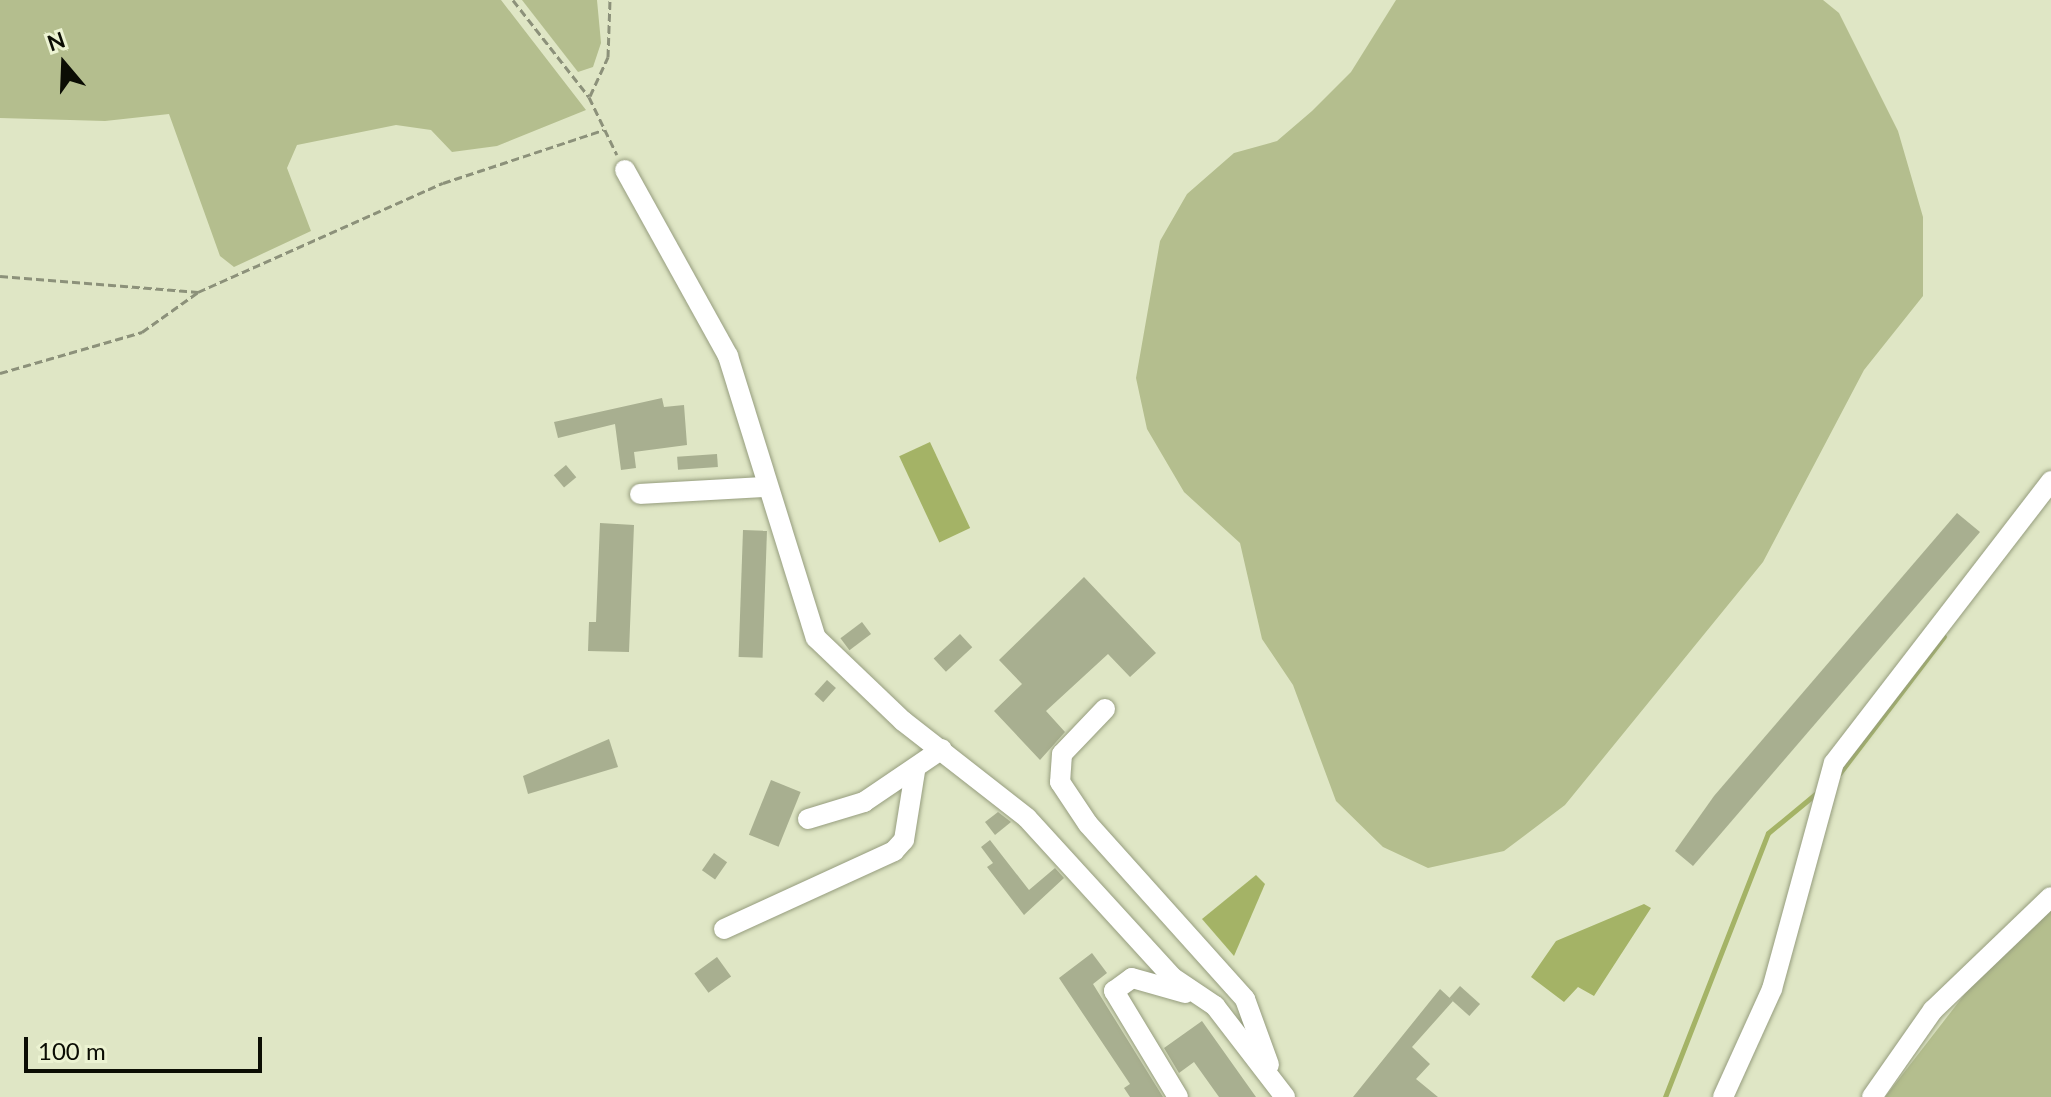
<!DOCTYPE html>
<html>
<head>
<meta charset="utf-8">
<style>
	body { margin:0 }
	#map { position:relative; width:2051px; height:1097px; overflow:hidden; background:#dfe6c5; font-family:Lato,sans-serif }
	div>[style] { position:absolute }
	.green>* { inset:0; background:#b4be8e }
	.water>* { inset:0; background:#a4b366; transform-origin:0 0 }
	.stream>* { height:5px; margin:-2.5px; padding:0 2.5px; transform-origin:2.5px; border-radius:2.5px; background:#a4b366 }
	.building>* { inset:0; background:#a8af90; transform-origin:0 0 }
	.path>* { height:3px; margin-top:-1.5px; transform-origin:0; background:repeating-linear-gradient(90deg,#8c917a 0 8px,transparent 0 12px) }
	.roads { filter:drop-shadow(0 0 2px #969d7e) drop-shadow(0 0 2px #969d7e) }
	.minor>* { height:20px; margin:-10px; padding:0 10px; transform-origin:10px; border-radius:10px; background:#fff }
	span { translate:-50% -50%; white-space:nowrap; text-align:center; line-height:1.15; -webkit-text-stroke:7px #ecf3d2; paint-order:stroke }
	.north { position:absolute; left:24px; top:24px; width:80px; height:80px; -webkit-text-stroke:6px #ecf3d2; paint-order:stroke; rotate:341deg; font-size:22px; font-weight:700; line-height:32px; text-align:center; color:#0b0d04 }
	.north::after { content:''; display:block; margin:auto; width:28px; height:36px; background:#0b0d04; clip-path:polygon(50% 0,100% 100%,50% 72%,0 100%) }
	.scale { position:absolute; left:24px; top:1037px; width:238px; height:36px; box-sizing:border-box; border:4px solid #0b0d04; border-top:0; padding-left:10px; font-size:24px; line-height:28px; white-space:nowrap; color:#0b0d04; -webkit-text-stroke:6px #ecf3d2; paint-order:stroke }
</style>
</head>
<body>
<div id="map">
	<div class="green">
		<div style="clip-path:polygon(0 0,501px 0,586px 110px,497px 146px,452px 152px,431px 130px,396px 125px,297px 145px,287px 168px,311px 231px,234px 267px,220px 256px,169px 114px,105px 121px,0 118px)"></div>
		<div style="clip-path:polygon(522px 0,597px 0,601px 43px,593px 67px,578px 72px)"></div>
		<div style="clip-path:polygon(1396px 0,1823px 0,1839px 13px,1898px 131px,1923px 217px,1923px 296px,1864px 370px,1763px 562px,1565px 805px,1504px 851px,1428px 868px,1383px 847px,1336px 801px,1293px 685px,1262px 639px,1240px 543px,1184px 492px,1147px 429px,1136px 378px,1160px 241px,1187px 194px,1234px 153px,1277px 141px,1312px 111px,1351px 72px)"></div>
		<div style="clip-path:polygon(2051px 909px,2051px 1097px,1885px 1097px,1978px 977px)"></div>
	</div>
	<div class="water">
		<div style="left:930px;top:442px;width:95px;height:34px;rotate:65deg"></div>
		<div style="clip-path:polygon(1256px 875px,1265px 884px,1234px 956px,1202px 919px)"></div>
		<div style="clip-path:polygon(1644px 904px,1651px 908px,1594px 996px,1578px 987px,1564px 1002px,1531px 977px,1556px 941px)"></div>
	</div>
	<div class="stream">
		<div style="left:1839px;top:774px;width:173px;rotate:-52.7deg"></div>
		<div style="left:1665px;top:1097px;width:283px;rotate:-68.7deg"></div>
		<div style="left:1768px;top:833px;width:66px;rotate:-39.5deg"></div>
	</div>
	<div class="building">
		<div style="clip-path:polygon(662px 398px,664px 407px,684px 405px,687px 445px,634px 452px,636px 468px,621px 470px,615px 424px,558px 438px,554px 422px)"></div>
		<div style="left:717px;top:454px;width:13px;height:40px;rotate:86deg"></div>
		<div style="left:566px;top:465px;width:16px;height:16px;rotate:50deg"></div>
		<div style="clip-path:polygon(1957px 513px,1980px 532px,1693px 866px,1675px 851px,1714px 796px)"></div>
		<div style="clip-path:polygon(600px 523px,634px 525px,629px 652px,588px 651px,589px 622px,596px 622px)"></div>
		<div style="left:743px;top:530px;width:24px;height:127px;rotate:2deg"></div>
		<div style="clip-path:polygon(1084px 577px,1156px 653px,1130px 677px,1108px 654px,1046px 711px,1065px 732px,1040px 760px,994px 711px,1022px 684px,999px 660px)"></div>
		<div style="left:862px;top:622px;width:15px;height:27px;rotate:53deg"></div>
		<div style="left:960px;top:634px;width:18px;height:36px;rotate:47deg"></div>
		<div style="left:827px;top:680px;width:12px;height:19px;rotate:42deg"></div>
		<div style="clip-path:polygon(609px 739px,618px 767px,528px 794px,523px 776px)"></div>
		<div style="left:771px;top:780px;width:32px;height:59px;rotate:22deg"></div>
		<div style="clip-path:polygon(998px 812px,1011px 822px,995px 835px,985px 822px)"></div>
		<div style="clip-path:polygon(990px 840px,1029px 890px,1055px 868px,1064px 878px,1024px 915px,987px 867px,993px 863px,981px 847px)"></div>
		<div style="left:714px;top:853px;width:16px;height:21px;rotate:35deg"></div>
		<div style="clip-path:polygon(1092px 953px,1107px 973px,1093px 984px,1163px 1097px,1130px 1097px,1124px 1088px,1130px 1084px,1059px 978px)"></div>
		<div style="left:717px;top:957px;width:24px;height:28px;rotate:54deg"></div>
		<div style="left:1460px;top:986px;width:27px;height:16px;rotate:42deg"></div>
		<div style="clip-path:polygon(1440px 989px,1453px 1001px,1412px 1047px,1430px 1064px,1416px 1079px,1438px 1097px,1353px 1097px)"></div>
		<div style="clip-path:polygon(1202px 1021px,1256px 1097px,1219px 1097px,1194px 1062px,1179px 1073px,1164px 1048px)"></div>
	</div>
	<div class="path">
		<div style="left:513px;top:0;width:123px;rotate:51.9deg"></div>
		<div style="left:589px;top:97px;width:64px;rotate:64.2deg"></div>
		<div style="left:590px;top:96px;width:43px;rotate:-65.2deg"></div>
		<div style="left:608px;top:57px;width:57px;rotate:-88deg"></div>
		<div style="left:0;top:276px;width:199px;rotate:4.6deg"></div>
		<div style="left:0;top:373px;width:148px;rotate:-16.1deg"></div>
		<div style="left:142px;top:332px;width:69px;rotate:-35.5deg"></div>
		<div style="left:198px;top:292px;width:268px;rotate:-24deg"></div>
		<div style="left:443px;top:183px;width:169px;rotate:-18.3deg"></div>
	</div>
	<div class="roads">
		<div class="minor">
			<div style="left:625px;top:170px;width:213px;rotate:61deg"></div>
			<div style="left:728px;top:356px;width:295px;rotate:72.7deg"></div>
			<div style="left:816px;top:638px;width:120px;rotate:43.7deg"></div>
			<div style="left:903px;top:721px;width:157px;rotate:38deg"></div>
			<div style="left:1027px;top:818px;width:215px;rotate:47.6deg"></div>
			<div style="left:1172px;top:977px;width:52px;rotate:34deg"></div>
			<div style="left:1215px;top:1006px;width:115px;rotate:52.4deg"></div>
			<div style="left:640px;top:494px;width:127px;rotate:-3.2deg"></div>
			<div style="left:1105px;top:709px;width:62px;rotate:133.7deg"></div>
			<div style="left:1062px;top:754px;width:28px;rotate:94deg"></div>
			<div style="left:1060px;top:782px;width:50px;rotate:56.3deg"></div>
			<div style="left:1088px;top:824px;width:235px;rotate:48.1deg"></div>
			<div style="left:1245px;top:999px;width:70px;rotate:70deg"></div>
			<div style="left:808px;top:819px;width:59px;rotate:-16.9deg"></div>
			<div style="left:864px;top:802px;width:94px;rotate:-34.2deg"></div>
			<div style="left:724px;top:929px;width:187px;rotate:-24.6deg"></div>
			<div style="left:894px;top:851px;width:15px;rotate:-48deg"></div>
			<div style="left:904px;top:840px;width:70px;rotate:-80.9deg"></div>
			<div style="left:1178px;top:1097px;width:124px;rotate:-121.1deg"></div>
			<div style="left:1114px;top:991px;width:22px;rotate:-36deg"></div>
			<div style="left:1132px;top:978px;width:55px;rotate:15.8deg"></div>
			<div style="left:1723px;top:1097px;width:119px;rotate:-65.6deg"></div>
			<div style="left:1772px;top:989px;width:234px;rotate:-74.7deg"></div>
			<div style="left:1834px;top:763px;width:356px;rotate:-52.4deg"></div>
			<div style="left:1872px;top:1097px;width:106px;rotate:-55deg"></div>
			<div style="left:1933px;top:1010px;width:163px;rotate:-43.8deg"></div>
		</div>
	</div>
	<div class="north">N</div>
	<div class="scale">100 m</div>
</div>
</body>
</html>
